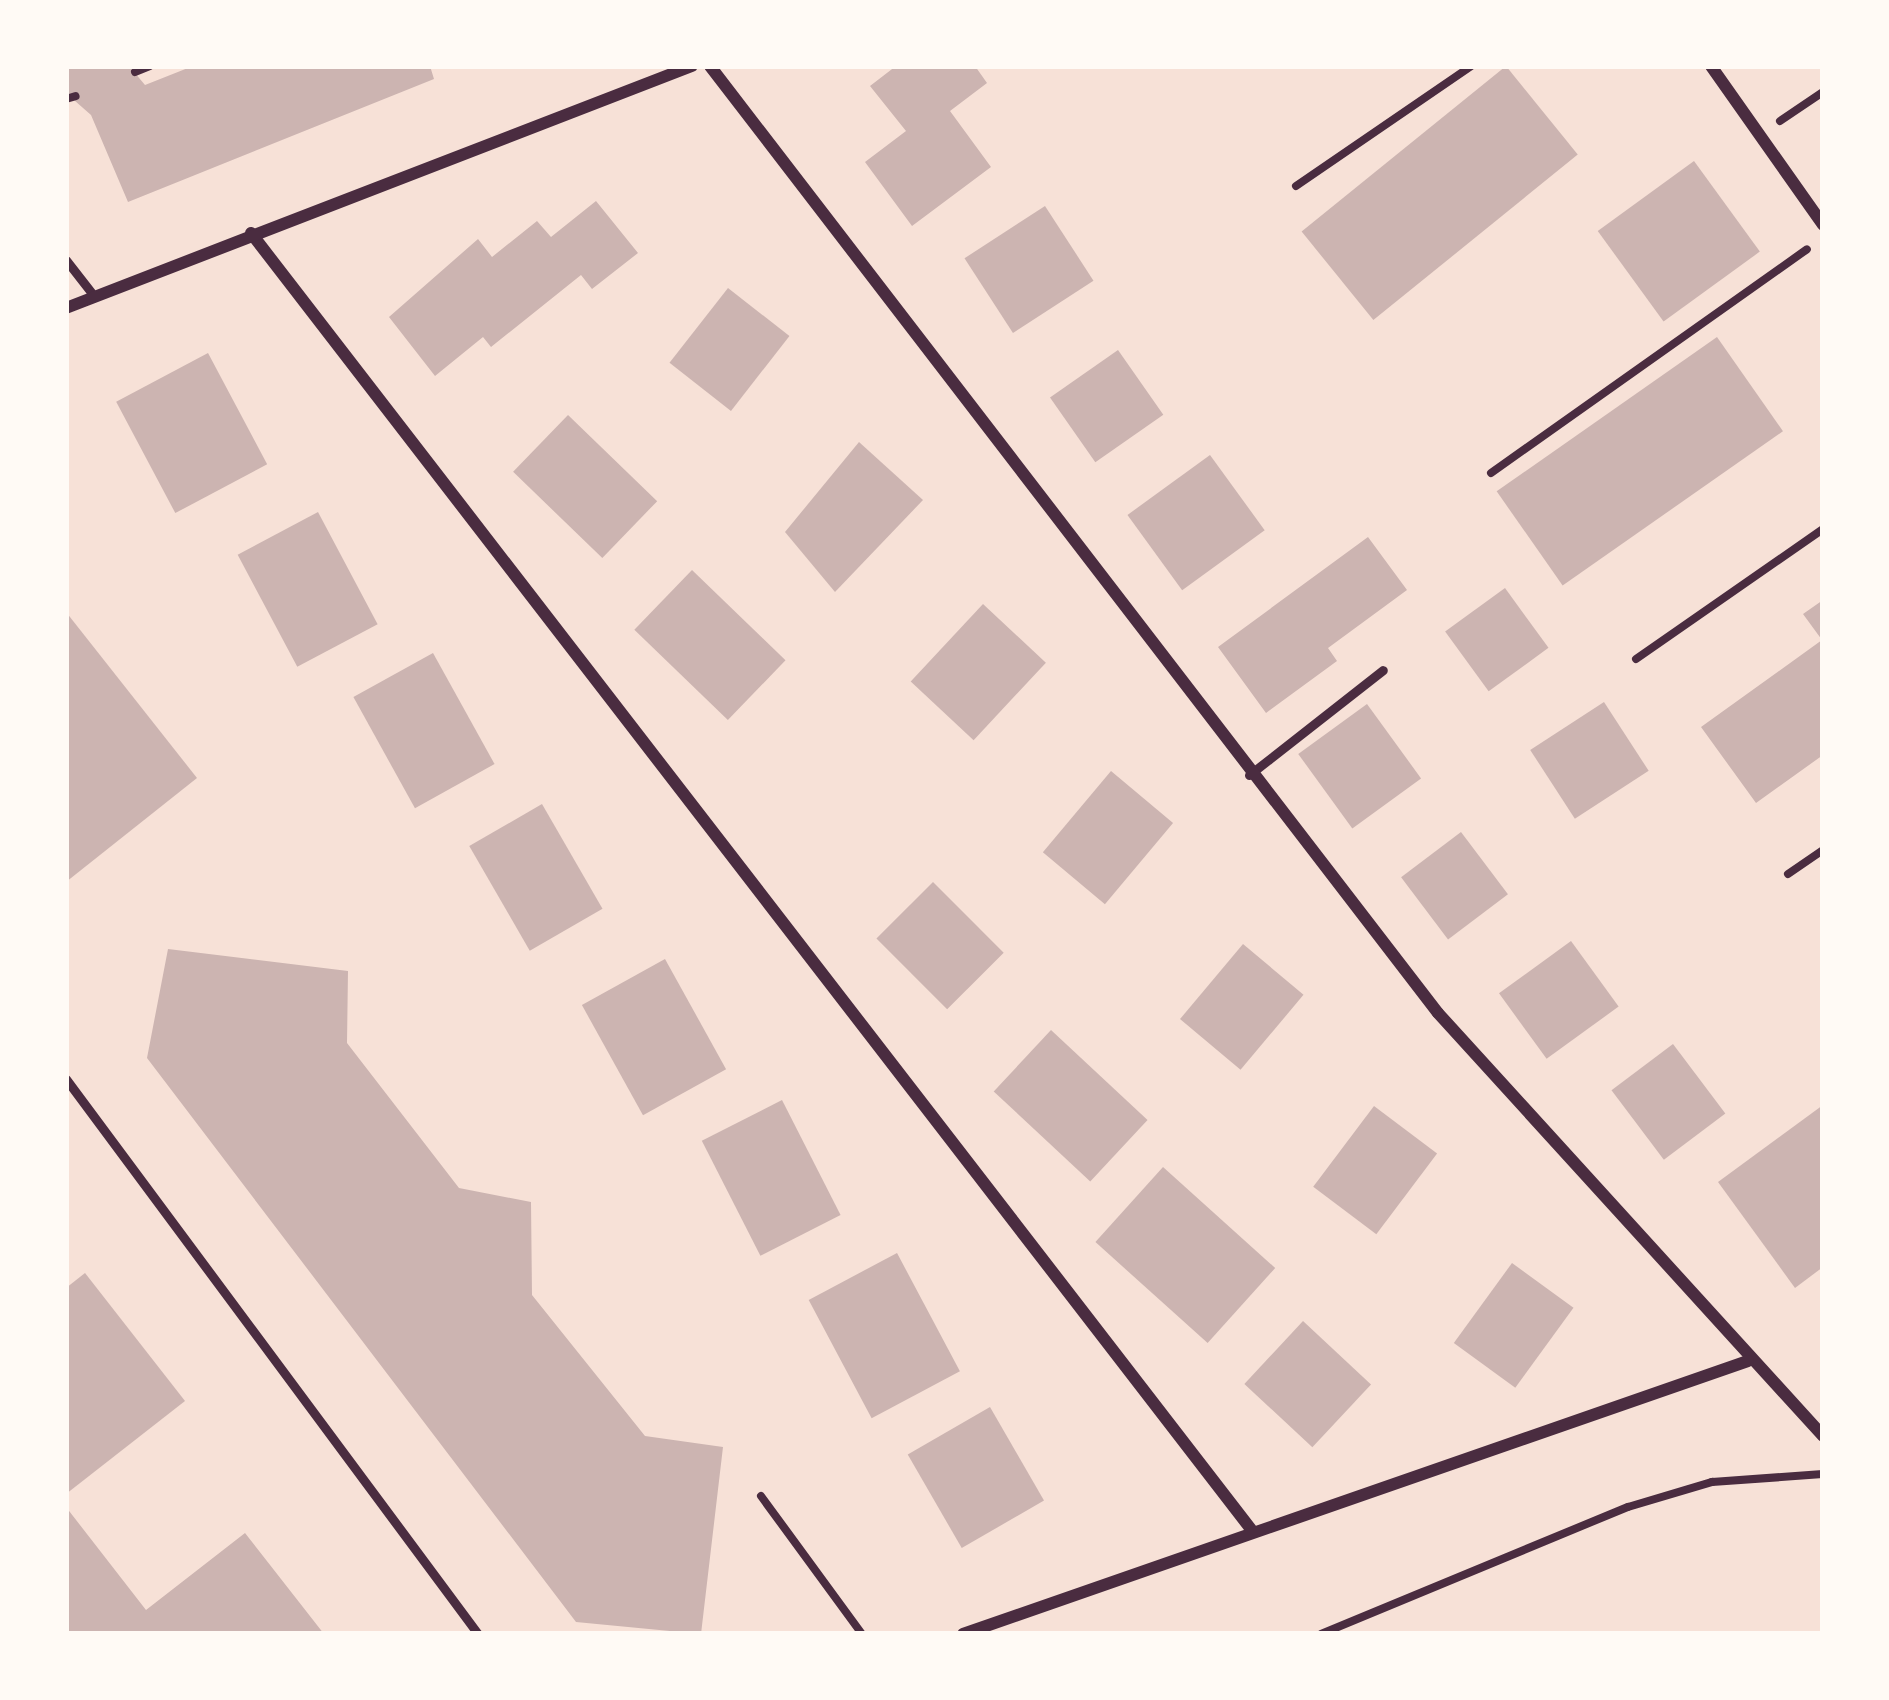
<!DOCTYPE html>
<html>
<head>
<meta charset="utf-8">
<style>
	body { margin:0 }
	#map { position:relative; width:1889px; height:1700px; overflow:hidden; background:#f7e1d7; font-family:Karla,sans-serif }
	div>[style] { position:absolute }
	.building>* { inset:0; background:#ccb4b1; transform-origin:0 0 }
	.path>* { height:8px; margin:-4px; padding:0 4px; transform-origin:4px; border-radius:4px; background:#4a2c40 }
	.service>* { height:9px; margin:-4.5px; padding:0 4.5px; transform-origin:4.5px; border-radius:4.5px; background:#4a2c40 }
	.minor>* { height:12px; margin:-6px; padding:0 6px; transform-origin:6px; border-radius:6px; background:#4a2c40 }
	span { translate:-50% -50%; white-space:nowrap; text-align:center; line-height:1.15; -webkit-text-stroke:12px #fffaf5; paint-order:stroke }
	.frame { position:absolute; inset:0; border:69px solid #fffaf5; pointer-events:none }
</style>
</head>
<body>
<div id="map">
	<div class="building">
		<div style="clip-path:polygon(66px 66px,129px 66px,145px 85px,193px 66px,430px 66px,434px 79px,128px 202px,91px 115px,66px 93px)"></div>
		<div style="clip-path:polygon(896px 66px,975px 66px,987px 83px,950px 111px,991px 167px,912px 226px,865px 162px,906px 131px,870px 86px)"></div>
		<div style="left:1506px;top:66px;width:114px;height:263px;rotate:51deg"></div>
		<div style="left:1694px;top:161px;width:112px;height:119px;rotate:54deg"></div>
		<div style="clip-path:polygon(596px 201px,638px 253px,592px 289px,581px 275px,491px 347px,483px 337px,435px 376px,389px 317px,478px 239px,492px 257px,537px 221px,551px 237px)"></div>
		<div style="left:1045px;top:206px;width:89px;height:96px;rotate:57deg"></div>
		<div style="left:728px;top:288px;width:78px;height:95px;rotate:38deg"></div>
		<div style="left:1717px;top:337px;width:115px;height:269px;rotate:55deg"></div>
		<div style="left:1118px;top:350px;width:79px;height:83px;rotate:55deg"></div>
		<div style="left:208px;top:353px;width:126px;height:104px;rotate:62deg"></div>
		<div style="left:568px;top:415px;width:124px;height:79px;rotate:44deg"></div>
		<div style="clip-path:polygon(859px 442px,923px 500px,835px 592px,785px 532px)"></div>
		<div style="left:1210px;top:455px;width:93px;height:102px;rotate:54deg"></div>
		<div style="left:318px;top:512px;width:127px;height:91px;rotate:62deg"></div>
		<div style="clip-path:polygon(1368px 537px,1407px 590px,1328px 648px,1337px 661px,1266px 713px,1218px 647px)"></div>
		<div style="left:692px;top:570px;width:130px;height:83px;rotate:44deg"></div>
		<div style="left:1505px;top:588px;width:74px;height:74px;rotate:54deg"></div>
		<div style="clip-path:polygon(1823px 600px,1823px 755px,1756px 803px,1701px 727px,1822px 640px,1803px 614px)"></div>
		<div style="left:983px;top:604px;width:86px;height:106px;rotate:43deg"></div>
		<div style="clip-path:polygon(66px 612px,197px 778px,66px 882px)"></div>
		<div style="left:433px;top:653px;width:127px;height:91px;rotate:61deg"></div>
		<div style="left:1604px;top:702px;width:82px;height:88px;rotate:57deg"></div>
		<div style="left:1367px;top:704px;width:92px;height:85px;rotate:54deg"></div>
		<div style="left:1111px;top:771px;width:81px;height:106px;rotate:40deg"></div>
		<div style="left:542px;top:804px;width:121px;height:84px;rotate:60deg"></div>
		<div style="left:1461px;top:832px;width:78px;height:75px;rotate:53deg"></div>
		<div style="left:933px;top:882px;width:100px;height:80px;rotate:45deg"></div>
		<div style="left:1571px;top:941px;width:81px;height:89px;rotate:54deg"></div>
		<div style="left:1243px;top:944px;width:79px;height:98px;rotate:40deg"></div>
		<div style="clip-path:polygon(168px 949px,348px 971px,347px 1043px,459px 1188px,531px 1202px,532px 1295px,645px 1436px,723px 1447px,701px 1634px,576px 1622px,147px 1058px)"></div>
		<div style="left:665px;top:959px;width:126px;height:95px;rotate:61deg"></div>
		<div style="left:1051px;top:1030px;width:132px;height:84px;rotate:43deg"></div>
		<div style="left:1673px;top:1044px;width:87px;height:77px;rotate:53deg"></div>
		<div style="left:782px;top:1100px;width:129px;height:90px;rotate:63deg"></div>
		<div style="clip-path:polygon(1823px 1105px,1823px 1267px,1795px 1288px,1718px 1182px)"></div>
		<div style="left:1374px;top:1106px;width:79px;height:101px;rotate:37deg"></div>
		<div style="left:1163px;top:1167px;width:151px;height:101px;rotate:42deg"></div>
		<div style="left:897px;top:1253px;width:134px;height:100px;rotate:62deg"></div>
		<div style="left:1512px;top:1263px;width:76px;height:99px;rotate:36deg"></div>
		<div style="clip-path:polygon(85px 1273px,185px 1401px,66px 1494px,66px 1288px)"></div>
		<div style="left:1303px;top:1321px;width:93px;height:86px;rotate:43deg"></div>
		<div style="left:990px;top:1407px;width:108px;height:95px;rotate:60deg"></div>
		<div style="clip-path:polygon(66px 1507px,146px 1610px,245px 1533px,324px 1634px,66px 1634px)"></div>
	</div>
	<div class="path">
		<div style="left:135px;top:72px;width:16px;rotate:-22deg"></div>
		<div style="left:66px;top:99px;width:10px;rotate:-17deg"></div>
		<div style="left:1780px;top:121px;width:52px;rotate:-34deg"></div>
		<div style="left:1296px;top:186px;width:212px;rotate:-34.4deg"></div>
		<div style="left:1491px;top:473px;width:387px;rotate:-35.3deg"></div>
		<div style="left:1636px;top:659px;width:228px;rotate:-34.8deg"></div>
		<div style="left:1788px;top:874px;width:42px;rotate:-34.4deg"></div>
		<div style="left:761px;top:1496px;width:171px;rotate:53.8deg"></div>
		<div style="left:1321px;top:1634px;width:332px;rotate:-22.5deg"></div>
		<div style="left:1628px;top:1507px;width:88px;rotate:-16.6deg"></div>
		<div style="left:1712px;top:1482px;width:111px;rotate:-4.1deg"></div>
	</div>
	<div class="service">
		<div style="left:66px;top:260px;width:46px;rotate:52.1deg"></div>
		<div style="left:1249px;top:775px;width:170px;rotate:-38.1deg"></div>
		<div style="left:66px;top:1079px;width:691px;rotate:53.41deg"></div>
	</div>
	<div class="minor">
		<div style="left:710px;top:66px;width:1194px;rotate:52.45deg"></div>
		<div style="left:1438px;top:1013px;width:572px;rotate:47.69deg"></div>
		<div style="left:1711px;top:66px;width:194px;rotate:54.8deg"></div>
		<div style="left:251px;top:233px;width:1637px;rotate:52.35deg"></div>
		<div style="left:66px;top:308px;width:671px;rotate:-21.14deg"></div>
		<div style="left:963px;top:1634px;width:831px;rotate:-19.18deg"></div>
	</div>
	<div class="frame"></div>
</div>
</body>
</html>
